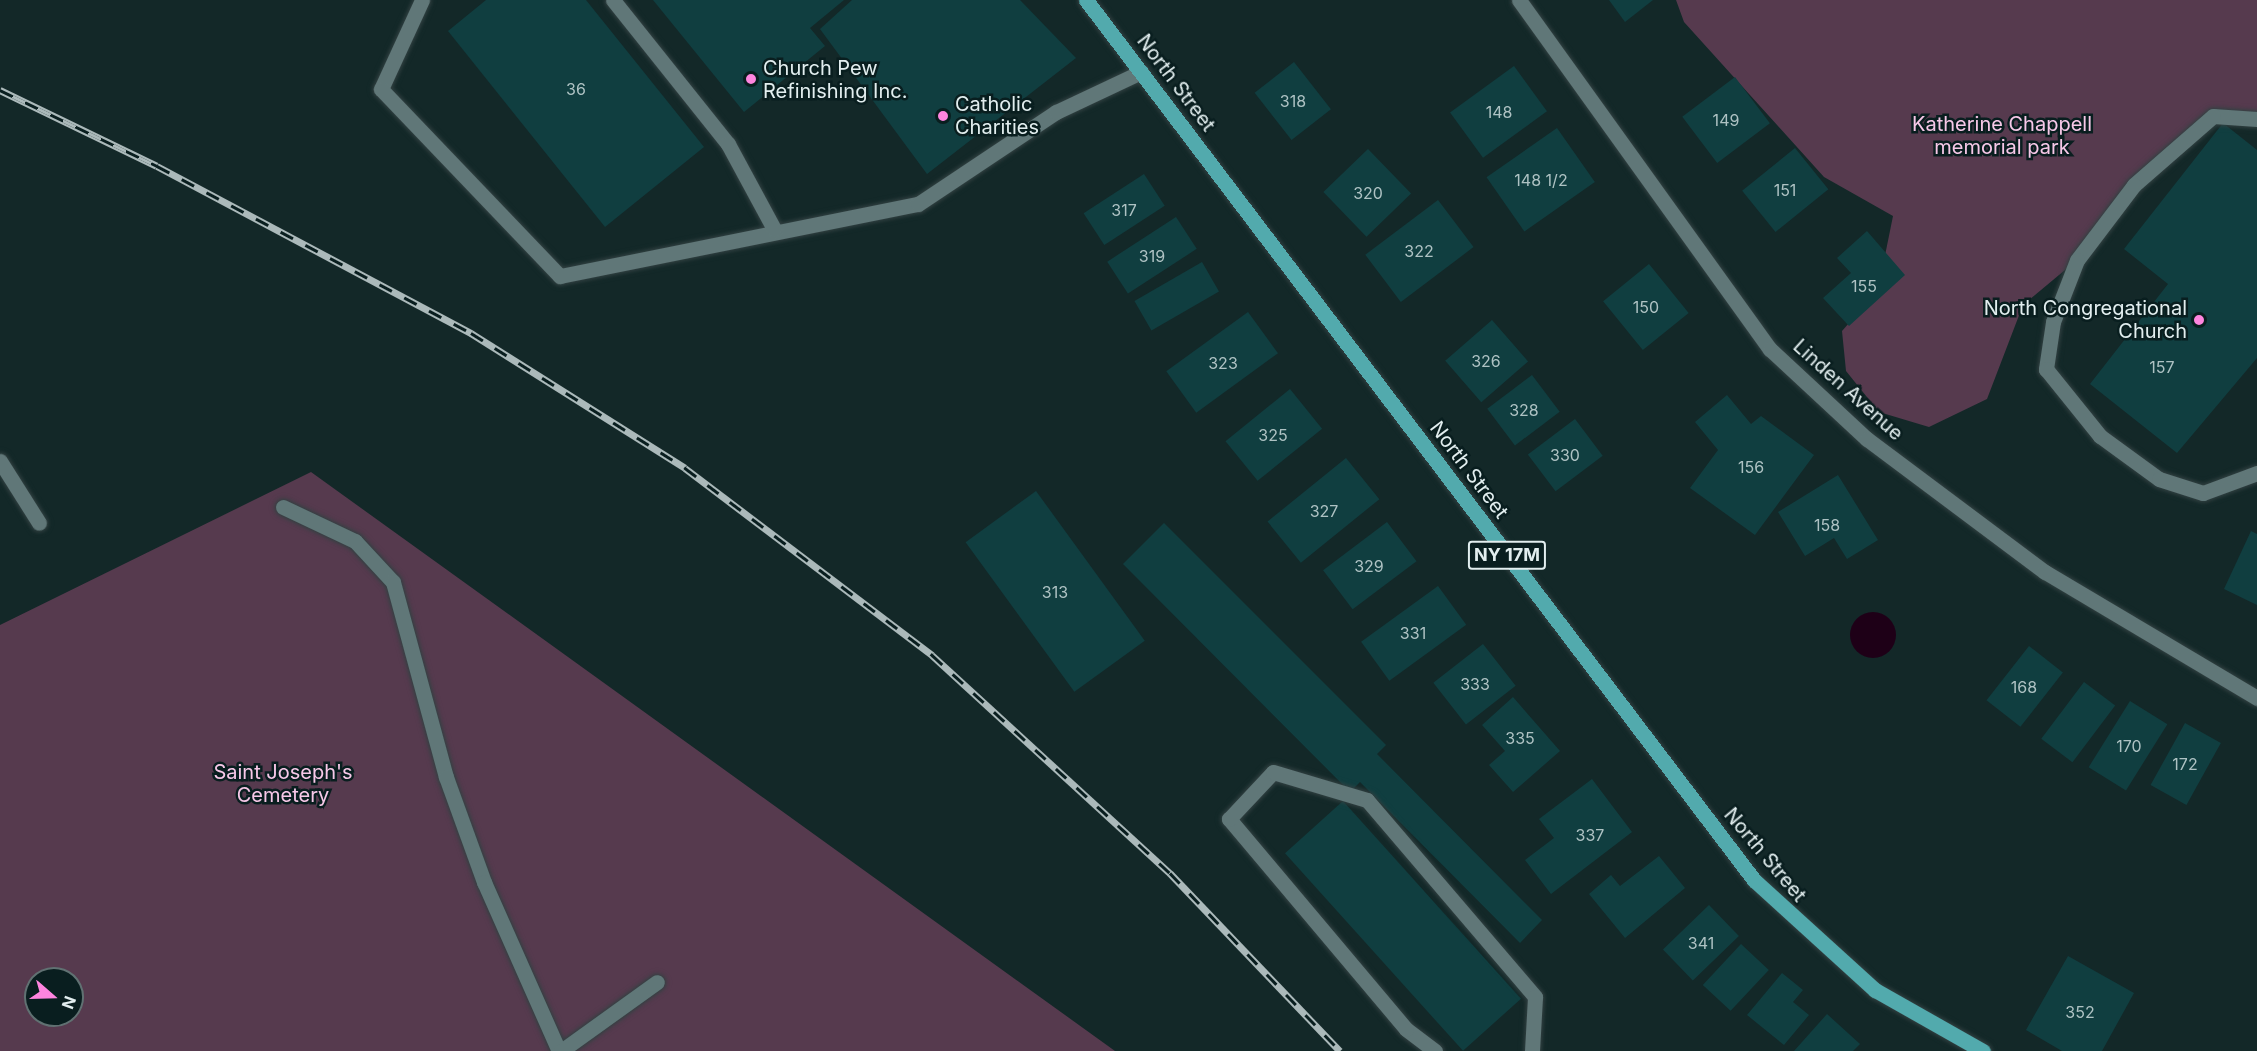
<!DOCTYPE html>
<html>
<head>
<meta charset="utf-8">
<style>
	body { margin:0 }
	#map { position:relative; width:2257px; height:1051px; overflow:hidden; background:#132828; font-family:Inter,sans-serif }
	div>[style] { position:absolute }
	.green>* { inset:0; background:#563a4e }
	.water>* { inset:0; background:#1e0017 }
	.round { border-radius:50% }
	.building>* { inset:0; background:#103e40; transform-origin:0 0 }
	.roads { filter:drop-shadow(0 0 2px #324142) drop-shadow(0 0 2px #324142) }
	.lane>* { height:15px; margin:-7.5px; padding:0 7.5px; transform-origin:7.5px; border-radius:7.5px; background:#607778 }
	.street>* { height:15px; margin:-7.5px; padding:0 7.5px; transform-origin:7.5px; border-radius:7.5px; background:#607778 }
	.primary>* { height:15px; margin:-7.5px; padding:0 7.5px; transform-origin:7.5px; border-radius:7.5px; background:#52aaad }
	.rail>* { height:7px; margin-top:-3.5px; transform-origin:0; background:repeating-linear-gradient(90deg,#091e1f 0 14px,#abb9ba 0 28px); box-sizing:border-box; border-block:2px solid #abb9ba }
	.dots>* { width:16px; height:16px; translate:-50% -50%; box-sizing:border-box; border:3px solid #091e1f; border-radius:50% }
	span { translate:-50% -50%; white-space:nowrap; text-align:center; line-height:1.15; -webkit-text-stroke:5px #091e1f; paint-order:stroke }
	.number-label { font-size:16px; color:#aec2c3 }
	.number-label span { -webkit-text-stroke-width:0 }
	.shield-label span { padding:2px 4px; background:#091e1f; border:2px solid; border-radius:4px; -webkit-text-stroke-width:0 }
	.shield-label { font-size:18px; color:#e2eeef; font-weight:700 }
	.poi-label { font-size:20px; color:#e2eeef }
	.left { translate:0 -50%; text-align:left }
	.right { translate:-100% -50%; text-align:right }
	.street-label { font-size:20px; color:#e2eeef }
	.park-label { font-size:20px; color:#f7c8e8 }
	.north { position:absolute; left:24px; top:967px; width:60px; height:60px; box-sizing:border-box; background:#091e1f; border:2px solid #607172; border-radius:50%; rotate:110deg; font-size:16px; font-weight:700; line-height:24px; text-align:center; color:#e2eeef }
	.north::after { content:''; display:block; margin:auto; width:21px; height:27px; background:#fe85df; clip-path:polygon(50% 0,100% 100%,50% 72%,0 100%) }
</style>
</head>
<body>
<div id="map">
	<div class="green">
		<div style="clip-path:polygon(1676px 0,2257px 0,2257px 119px,2213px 116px,2134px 185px,2077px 260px,2023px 305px,1987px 399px,1929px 427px,1879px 412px,1846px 371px,1842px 331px,1878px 290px,1893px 216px,1824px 177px,1684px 22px)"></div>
		<div style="clip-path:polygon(evenodd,311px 472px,1115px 1051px,0 1051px,0 625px,311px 472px,36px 979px,72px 979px,72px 1015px,36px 1015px,36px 979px)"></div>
	</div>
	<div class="water">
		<div class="round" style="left:1850px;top:612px;width:46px;height:46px"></div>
	</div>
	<div class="building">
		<div style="clip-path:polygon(486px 0,586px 0,704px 147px,605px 227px,448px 31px)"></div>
		<div style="clip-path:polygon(653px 0,844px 0,810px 28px,825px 46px,744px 112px)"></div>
		<div style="clip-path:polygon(852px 0,1020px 0,1076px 58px,927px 174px,820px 29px)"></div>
		<div style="clip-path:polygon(1609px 0,1653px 0,1625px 22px)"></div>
		<div style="left:1294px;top:62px;width:60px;height:50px;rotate:52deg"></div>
		<div style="left:1514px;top:66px;width:56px;height:79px;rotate:54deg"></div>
		<div style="left:1735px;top:77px;width:58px;height:66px;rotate:53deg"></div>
		<div style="clip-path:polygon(2223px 123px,2257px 150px,2257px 358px,2177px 453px,2090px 384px,2168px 284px,2124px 249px)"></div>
		<div style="left:1557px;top:128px;width:66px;height:86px;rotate:55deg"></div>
		<div style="left:1795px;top:148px;width:53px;height:68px;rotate:51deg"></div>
		<div style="left:1368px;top:149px;width:62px;height:62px;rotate:46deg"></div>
		<div style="left:1144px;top:174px;width:38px;height:72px;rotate:57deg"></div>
		<div style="left:1438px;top:200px;width:59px;height:91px;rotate:53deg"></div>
		<div style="left:1176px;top:217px;width:38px;height:82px;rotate:57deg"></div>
		<div style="clip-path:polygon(1867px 231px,1905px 275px,1849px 326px,1823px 298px,1851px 273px,1837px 258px)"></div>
		<div style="left:1202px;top:262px;width:34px;height:78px;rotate:60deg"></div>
		<div style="left:1649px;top:264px;width:63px;height:59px;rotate:51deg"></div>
		<div style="left:1248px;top:312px;width:51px;height:101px;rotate:54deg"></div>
		<div style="left:1492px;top:320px;width:55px;height:62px;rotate:49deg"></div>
		<div style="left:1532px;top:375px;width:46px;height:56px;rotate:53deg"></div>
		<div style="left:1290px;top:389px;width:51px;height:83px;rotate:51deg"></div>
		<div style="clip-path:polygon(1727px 395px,1751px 424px,1761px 416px,1814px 455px,1755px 535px,1690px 488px,1718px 450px,1695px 422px)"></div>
		<div style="left:1575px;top:419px;width:46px;height:59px;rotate:53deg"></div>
		<div style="left:1346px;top:458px;width:53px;height:101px;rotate:51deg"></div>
		<div style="clip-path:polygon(1838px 475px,1878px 540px,1847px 559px,1834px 538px,1805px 556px,1778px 512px)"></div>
		<div style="left:1036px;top:491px;width:185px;height:87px;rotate:54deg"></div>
		<div style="left:1387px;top:522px;width:49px;height:80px;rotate:53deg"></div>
		<div style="clip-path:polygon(1164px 523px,1386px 745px,1377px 754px,1542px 920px,1520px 943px,1360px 782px,1350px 792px,1123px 564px)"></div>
		<div style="clip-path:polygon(2251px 531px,2257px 534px,2257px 605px,2224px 589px)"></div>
		<div style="left:1438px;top:586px;width:48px;height:95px;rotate:54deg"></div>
		<div style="left:1483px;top:644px;width:53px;height:63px;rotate:52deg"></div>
		<div style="left:2029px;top:646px;width:43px;height:69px;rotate:38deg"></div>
		<div style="left:2084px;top:682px;width:39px;height:71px;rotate:37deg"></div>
		<div style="clip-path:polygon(1513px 697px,1560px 751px,1513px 792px,1489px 765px,1505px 751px,1482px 725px)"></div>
		<div style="left:2130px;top:701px;width:44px;height:78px;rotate:32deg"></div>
		<div style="left:2185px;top:723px;width:41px;height:71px;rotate:29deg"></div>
		<div style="clip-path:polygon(1592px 779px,1632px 832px,1551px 894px,1525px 860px,1554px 838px,1539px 819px)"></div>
		<div style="left:1343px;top:801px;width:266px;height:78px;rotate:48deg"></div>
		<div style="clip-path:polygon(1659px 856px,1685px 888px,1625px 938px,1589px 894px,1611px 875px,1620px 886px)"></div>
		<div style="left:1709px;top:905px;width:43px;height:64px;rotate:46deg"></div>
		<div style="left:1741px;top:944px;width:38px;height:56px;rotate:43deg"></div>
		<div style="clip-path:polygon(2068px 956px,2134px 993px,2102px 1051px,2062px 1051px,2026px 1030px)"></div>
		<div style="clip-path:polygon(1782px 973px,1803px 990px,1793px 1002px,1809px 1015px,1784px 1045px,1747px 1015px)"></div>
		<div style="clip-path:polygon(1827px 1014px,1860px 1044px,1853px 1051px,1794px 1051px)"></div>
	</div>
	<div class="roads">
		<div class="lane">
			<div style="left:422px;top:0;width:98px;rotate:114.7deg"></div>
			<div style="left:381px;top:89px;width:259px;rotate:46.3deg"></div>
			<div style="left:560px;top:276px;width:365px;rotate:-11.4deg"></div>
			<div style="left:918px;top:204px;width:166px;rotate:-33.7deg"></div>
			<div style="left:1056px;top:112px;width:94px;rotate:-25.2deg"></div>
			<div style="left:613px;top:0;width:184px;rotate:51.4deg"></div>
			<div style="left:728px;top:144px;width:97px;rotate:61.6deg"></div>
			<div style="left:2257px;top:119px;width:44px;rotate:-176.1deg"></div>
			<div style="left:2213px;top:116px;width:105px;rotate:138.9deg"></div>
			<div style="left:2134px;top:185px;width:94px;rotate:127.2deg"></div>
			<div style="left:2077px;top:260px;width:66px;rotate:111.2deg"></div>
			<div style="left:2053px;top:322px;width:48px;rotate:98.5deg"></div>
			<div style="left:2046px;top:369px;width:86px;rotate:51.1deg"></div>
			<div style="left:2100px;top:436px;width:73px;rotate:36.1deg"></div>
			<div style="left:2159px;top:479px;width:46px;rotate:17.7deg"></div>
			<div style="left:2203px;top:493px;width:58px;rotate:-20.3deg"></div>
			<div style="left:0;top:461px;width:73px;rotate:57.8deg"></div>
			<div style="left:283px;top:507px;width:80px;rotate:25.3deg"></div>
			<div style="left:355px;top:541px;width:56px;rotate:47.2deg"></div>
			<div style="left:393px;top:582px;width:202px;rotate:74.8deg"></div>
			<div style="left:446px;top:777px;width:112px;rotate:70.1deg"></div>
			<div style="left:484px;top:882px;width:185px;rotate:66.1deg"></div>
			<div style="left:561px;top:1051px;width:118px;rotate:-35.7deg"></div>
			<div style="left:1435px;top:1051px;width:36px;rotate:-143deg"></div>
			<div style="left:1406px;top:1029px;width:275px;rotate:-130.1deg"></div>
			<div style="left:1229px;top:819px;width:64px;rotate:-46.9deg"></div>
			<div style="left:1273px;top:772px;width:98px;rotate:16.6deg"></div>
			<div style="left:1367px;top:800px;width:259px;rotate:49.5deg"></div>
			<div style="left:1535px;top:997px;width:54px;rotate:93.2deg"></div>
		</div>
		<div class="street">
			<div style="left:1519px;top:0;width:430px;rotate:54.3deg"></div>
			<div style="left:1770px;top:349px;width:132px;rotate:42.9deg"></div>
			<div style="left:1867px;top:439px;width:222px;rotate:36.8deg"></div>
			<div style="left:2045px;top:572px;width:247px;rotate:30.7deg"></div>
		</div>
		<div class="primary">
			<div style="left:1086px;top:0;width:1105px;rotate:52.8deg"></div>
			<div style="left:1754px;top:880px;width:164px;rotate:42.3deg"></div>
			<div style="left:1875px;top:990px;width:124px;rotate:29.5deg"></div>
		</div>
	</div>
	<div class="rail">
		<div style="left:0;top:90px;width:174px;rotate:25.8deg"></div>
		<div style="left:157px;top:166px;width:356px;rotate:28deg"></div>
		<div style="left:471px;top:333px;width:253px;rotate:32.2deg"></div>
		<div style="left:685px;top:468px;width:310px;rotate:37.1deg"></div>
		<div style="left:932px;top:655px;width:323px;rotate:42.5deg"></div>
		<div style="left:1170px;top:873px;width:246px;rotate:46.3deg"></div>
	</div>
	<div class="dots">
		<div style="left:751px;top:79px;background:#fe85df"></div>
		<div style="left:943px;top:116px;background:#fe85df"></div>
		<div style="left:2199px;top:320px;background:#fe85df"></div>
	</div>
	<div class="number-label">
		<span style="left:576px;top:89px">36</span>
		<span style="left:1293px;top:101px">318</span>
		<span style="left:1499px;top:112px">148</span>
		<span style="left:1726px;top:120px">149</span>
		<span style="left:1541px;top:180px">148 1/2</span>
		<span style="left:1785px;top:190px">151</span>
		<span style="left:1368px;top:193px">320</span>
		<span style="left:1124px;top:210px">317</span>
		<span style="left:1419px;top:251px">322</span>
		<span style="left:1152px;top:256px">319</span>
		<span style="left:1864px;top:286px">155</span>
		<span style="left:1646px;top:307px">150</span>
		<span style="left:1486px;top:361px">326</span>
		<span style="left:1223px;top:363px">323</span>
		<span style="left:2162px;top:367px">157</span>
		<span style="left:1524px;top:410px">328</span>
		<span style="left:1273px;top:435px">325</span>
		<span style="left:1565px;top:455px">330</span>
		<span style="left:1751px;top:467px">156</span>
		<span style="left:1324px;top:511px">327</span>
		<span style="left:1827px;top:525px">158</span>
		<span style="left:1369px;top:566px">329</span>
		<span style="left:1055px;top:592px">313</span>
		<span style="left:1413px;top:633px">331</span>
		<span style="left:1475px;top:684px">333</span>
		<span style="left:2024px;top:687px">168</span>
		<span style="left:1520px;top:738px">335</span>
		<span style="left:2129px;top:746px">170</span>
		<span style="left:2185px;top:764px">172</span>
		<span style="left:1590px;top:835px">337</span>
		<span style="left:1701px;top:943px">341</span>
		<span style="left:2080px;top:1012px">352</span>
	</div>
	<div class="shield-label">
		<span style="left:1507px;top:555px">NY 17M</span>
	</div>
	<div class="poi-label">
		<span class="left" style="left:763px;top:80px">Church Pew<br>Refinishing Inc.</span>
		<span class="left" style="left:955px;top:116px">Catholic<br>Charities</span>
		<span class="right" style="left:2187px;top:320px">North Congregational<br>Church</span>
	</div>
	<div class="street-label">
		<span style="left:1176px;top:83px;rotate:53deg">North Street</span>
		<span style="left:1848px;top:390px;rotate:42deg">Linden Avenue</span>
		<span style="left:1469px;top:470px;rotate:53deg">North Street</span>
		<span style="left:1765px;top:855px;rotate:50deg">North Street</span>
	</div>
	<div class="park-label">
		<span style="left:2002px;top:136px">Katherine Chappell<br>memorial park</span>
		<span style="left:283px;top:784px">Saint Joseph's<br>Cemetery</span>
	</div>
	<div class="north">N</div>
</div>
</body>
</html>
